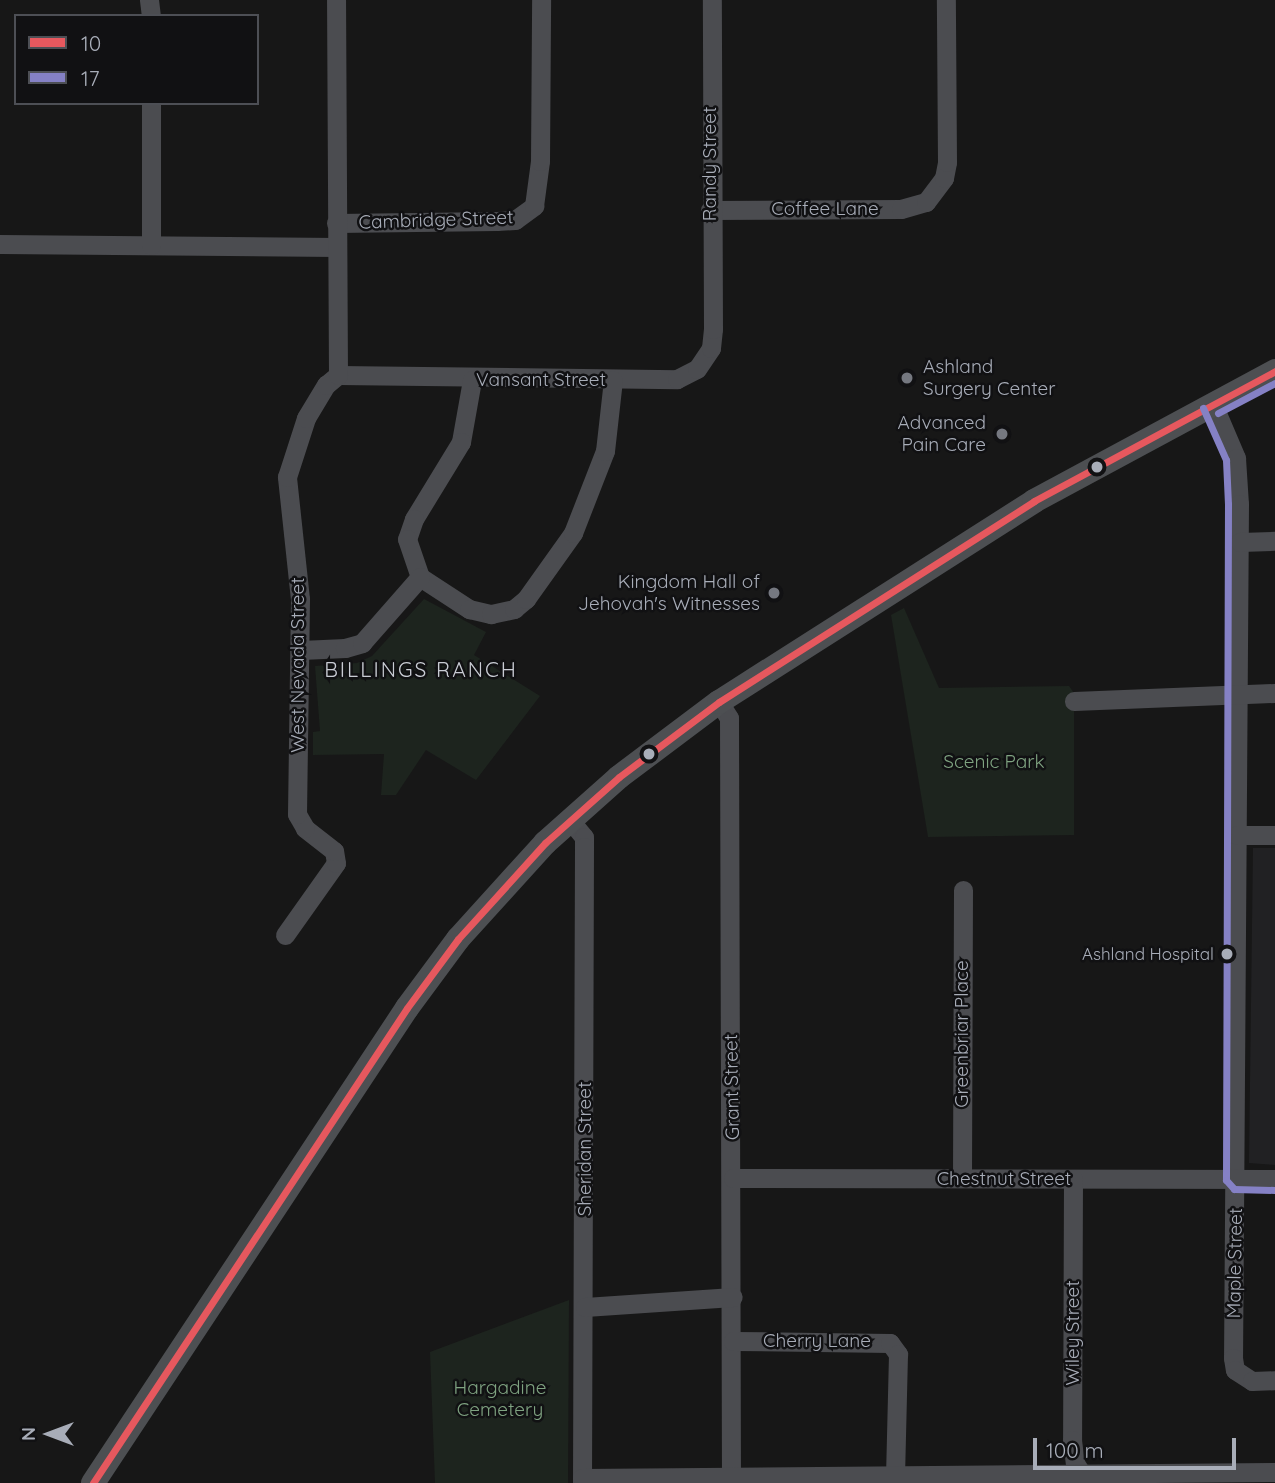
<!DOCTYPE html>
<html>
<head>
<meta charset="utf-8">
<style>
	body { margin:0 }
	#map { position:relative; width:1275px; height:1483px; overflow:hidden; background:#171717; font-family:Quicksand,sans-serif }
	div>[style] { position:absolute }
	.built>* { inset:0; background:#212123 }
	.green>* { inset:0; background:#1d241e }
	.minor>* { height:19px; margin:-9.5px; padding:0 9.5px; transform-origin:9.5px; border-radius:9.5px; background:#4b4c50 }
	.major>* { height:24px; margin:-12px; padding:0 12px; transform-origin:12px; border-radius:12px; background:#4d4f52 }
	.bus-1>* { height:7px; margin:-3.5px; padding:0 3.5px; transform-origin:3.5px; border-radius:3.5px; background:#e6585e }
	.bus-2>* { height:7px; margin:-3.5px; padding:0 3.5px; transform-origin:3.5px; border-radius:3.5px; background:#8581c5 }
	.dots>* { width:19px; height:19px; translate:-50% -50%; box-sizing:border-box; border:4px solid #111113; border-radius:50% }
	span { translate:-50% -50%; white-space:nowrap; text-align:center; line-height:1.15; -webkit-text-stroke:5px #111113; paint-order:stroke }
	.bus-label { font-size:17px; color:#a8adb8 }
	.right { translate:-100% -50%; text-align:right }
	.street-label { font-size:19px; color:#a8adb8 }
	.poi-label { font-size:19px; color:#a8adb8 }
	.left { translate:0 -50%; text-align:left }
	.park-label { font-size:19px; color:#7fa381 }
	.neighbourhood-label { font-size:21px; color:#c9ccd4; letter-spacing:2px }
	.legend { position:absolute; left:14px; top:14px; width:245px; height:91px; box-sizing:border-box; background:#111113; border:2px solid #4d4f55; margin:0; padding:9px 12px; list-style:none; font-size:21px; color:#a8adb8 }
	.legend li { display:flex; align-items:center; gap:14px; height:35px }
	.legend b { width:35px; border:2px solid #4d4f55 }
	.north { position:absolute; left:14px; top:1399px; width:70px; height:70px; -webkit-text-stroke:5px #111113; paint-order:stroke; rotate:270deg; font-size:19px; font-weight:700; line-height:28px; text-align:center; color:#a8adb8 }
	.north::after { content:''; display:block; margin:auto; width:24px; height:32px; background:#a8adb8; clip-path:polygon(50% 0,100% 100%,50% 72%,0 100%) }
	.scale { position:absolute; left:1033px; top:1438px; width:203px; height:32px; box-sizing:border-box; border:4px solid #a8adb8; border-top:0; padding-left:9px; font-size:21px; line-height:24px; white-space:nowrap; color:#a8adb8; -webkit-text-stroke:5px #111113; paint-order:stroke }
</style>
</head>
<body>
<div id="map">
	<div class="built">
		<div style="clip-path:polygon(1253px 848px,1275px 848px,1275px 1165px,1249px 1163px)"></div>
	</div>
	<div class="green">
		<div style="clip-path:polygon(424px 599px,486px 632px,474px 655px,540px 696px,476px 780px,426px 750px,396px 795px,381px 795px,384px 754px,313px 755px,313px 732px,320px 731px,315px 666px,357px 663px,372px 656px)"></div>
		<div style="clip-path:polygon(904px 608px,939px 688px,1069px 686px,1074px 693px,1074px 835px,928px 837px,891px 615px)"></div>
		<div style="clip-path:polygon(569px 1300px,568px 1483px,435px 1483px,430px 1352px)"></div>
	</div>
	<div class="minor">
		<div style="left:149px;top:0;width:16px;rotate:83deg"></div>
		<div style="left:710px;top:210px;width:191px;rotate:-0.3deg"></div>
		<div style="left:901px;top:209px;width:26px;rotate:-16deg"></div>
		<div style="left:926px;top:202px;width:30px;rotate:-53deg"></div>
		<div style="left:944px;top:178px;width:16px;rotate:-79deg"></div>
		<div style="left:947px;top:162px;width:162px;rotate:-90.4deg"></div>
		<div style="left:336px;top:223px;width:161px;rotate:-0.7deg"></div>
		<div style="left:497px;top:221px;width:18px;rotate:-3deg"></div>
		<div style="left:515px;top:220px;width:24px;rotate:-36deg"></div>
		<div style="left:534px;top:206px;width:45px;rotate:-82.4deg"></div>
		<div style="left:540px;top:161px;width:161px;rotate:-89.6deg"></div>
		<div style="left:0;top:244px;width:337px;rotate:0.5deg"></div>
		<div style="left:151px;top:245px;width:142px;rotate:-90deg"></div>
		<div style="left:338px;top:375px;width:339px;rotate:0.7deg"></div>
		<div style="left:677px;top:379px;width:22px;rotate:-27deg"></div>
		<div style="left:697px;top:369px;width:25px;rotate:-56deg"></div>
		<div style="left:711px;top:348px;width:19px;rotate:-84deg"></div>
		<div style="left:713px;top:329px;width:329px;rotate:-90.2deg"></div>
		<div style="left:472px;top:380px;width:63px;rotate:100.1deg"></div>
		<div style="left:461px;top:442px;width:90px;rotate:121.4deg"></div>
		<div style="left:414px;top:519px;width:21px;rotate:109deg"></div>
		<div style="left:407px;top:539px;width:40px;rotate:71.1deg"></div>
		<div style="left:420px;top:577px;width:59px;rotate:33.1deg"></div>
		<div style="left:469px;top:609px;width:23px;rotate:13deg"></div>
		<div style="left:491px;top:614px;width:24px;rotate:-12deg"></div>
		<div style="left:514px;top:609px;width:16px;rotate:-40deg"></div>
		<div style="left:526px;top:599px;width:81px;rotate:-54.5deg"></div>
		<div style="left:573px;top:533px;width:88px;rotate:-68.7deg"></div>
		<div style="left:605px;top:451px;width:71px;rotate:-83.6deg"></div>
		<div style="left:1213px;top:404px;width:59px;rotate:66.9deg"></div>
		<div style="left:1236px;top:458px;width:46px;rotate:86.3deg"></div>
		<div style="left:1239px;top:504px;width:854px;rotate:90.4deg"></div>
		<div style="left:1233px;top:1358px;width:12px;rotate:81deg"></div>
		<div style="left:1235px;top:1370px;width:20px;rotate:33deg"></div>
		<div style="left:1252px;top:1381px;width:23px;rotate:-2deg"></div>
		<div style="left:1240px;top:542px;width:35px;rotate:-2deg"></div>
		<div style="left:301px;top:650px;width:44px;rotate:-2.6deg"></div>
		<div style="left:345px;top:648px;width:18px;rotate:-16deg"></div>
		<div style="left:362px;top:643px;width:88px;rotate:-48.7deg"></div>
		<div style="left:1074px;top:701px;width:201px;rotate:-2.3deg"></div>
		<div style="left:719px;top:702px;width:19px;rotate:58deg"></div>
		<div style="left:729px;top:718px;width:758px;rotate:89.85deg"></div>
		<div style="left:570px;top:820px;width:22px;rotate:51deg"></div>
		<div style="left:584px;top:837px;width:10px;rotate:90deg"></div>
		<div style="left:584px;top:847px;width:636px;rotate:90.18deg"></div>
		<div style="left:1237px;top:835px;width:38px"></div>
		<div style="left:285px;top:935px;width:88px;rotate:-54.7deg"></div>
		<div style="left:336px;top:863px;width:12px;rotate:-99deg"></div>
		<div style="left:334px;top:851px;width:37px;rotate:-142deg"></div>
		<div style="left:305px;top:828px;width:16px;rotate:-120deg"></div>
		<div style="left:297px;top:814px;width:215px;rotate:-89.2deg"></div>
		<div style="left:300px;top:599px;width:123px;rotate:-96.1deg"></div>
		<div style="left:287px;top:477px;width:62px;rotate:-72.1deg"></div>
		<div style="left:306px;top:418px;width:39px;rotate:-59deg"></div>
		<div style="left:326px;top:385px;width:16px;rotate:-40deg"></div>
		<div style="left:338px;top:375px;width:375px;rotate:-90.3deg"></div>
		<div style="left:733px;top:1178px;width:542px;rotate:0.11deg"></div>
		<div style="left:962px;top:1178px;width:288px;rotate:-89.8deg"></div>
		<div style="left:1073px;top:1179px;width:261px;rotate:90.2deg"></div>
		<div style="left:1072px;top:1440px;width:23px;rotate:83deg"></div>
		<div style="left:1075px;top:1463px;width:22px;rotate:58deg"></div>
		<div style="left:585px;top:1307px;width:148px;rotate:-3.9deg"></div>
		<div style="left:733px;top:1341px;width:157px;rotate:0.7deg"></div>
		<div style="left:890px;top:1343px;width:14px;rotate:54deg"></div>
		<div style="left:898px;top:1354px;width:122px;rotate:91.4deg"></div>
		<div style="left:582px;top:1478px;width:693px;rotate:-0.5deg"></div>
	</div>
	<div class="major">
		<div style="left:93px;top:1483px;width:569px;rotate:-56.53deg"></div>
		<div style="left:407px;top:1008px;width:86px;rotate:-53.5deg"></div>
		<div style="left:458px;top:939px;width:130px;rotate:-47.8deg"></div>
		<div style="left:545px;top:843px;width:99px;rotate:-41.7deg"></div>
		<div style="left:619px;top:777px;width:125px;rotate:-36.9deg"></div>
		<div style="left:719px;top:702px;width:374px;rotate:-32.5deg"></div>
		<div style="left:1034px;top:501px;width:274px;rotate:-28.3deg"></div>
	</div>
	<div class="bus-1">
		<div style="left:93px;top:1483px;width:569px;rotate:-56.53deg"></div>
		<div style="left:407px;top:1008px;width:86px;rotate:-53.5deg"></div>
		<div style="left:458px;top:939px;width:130px;rotate:-47.8deg"></div>
		<div style="left:545px;top:843px;width:99px;rotate:-41.7deg"></div>
		<div style="left:619px;top:777px;width:125px;rotate:-36.9deg"></div>
		<div style="left:719px;top:702px;width:374px;rotate:-32.5deg"></div>
		<div style="left:1034px;top:501px;width:274px;rotate:-28.3deg"></div>
	</div>
	<div class="bus-2">
		<div style="left:1203px;top:408px;width:57px;rotate:66.1deg"></div>
		<div style="left:1226px;top:460px;width:44px;rotate:87.4deg"></div>
		<div style="left:1228px;top:504px;width:676px;rotate:90.17deg"></div>
		<div style="left:1226px;top:1180px;width:12px;rotate:48deg"></div>
		<div style="left:1234px;top:1189px;width:41px;rotate:1.4deg"></div>
		<div style="left:1218px;top:413px;width:64px;rotate:-27.8deg"></div>
	</div>
	<div class="dots">
		<div style="left:907px;top:378px;background:#757880"></div>
		<div style="left:1002px;top:434px;background:#757880"></div>
		<div style="left:1097px;top:467px;background:#a8adb8"></div>
		<div style="left:774px;top:593px;background:#757880"></div>
		<div style="left:649px;top:754px;background:#a8adb8"></div>
		<div style="left:1227px;top:954px;background:#a8adb8"></div>
	</div>
	<div class="bus-label">
		<span class="right" style="left:1214px;top:954px">Ashland Hospital</span>
	</div>
	<div class="street-label">
		<span style="left:710px;top:164px;rotate:-90deg">Randy Street</span>
		<span style="left:825px;top:209px">Coffee Lane</span>
		<span style="left:436px;top:220px;rotate:-2deg">Cambridge Street</span>
		<span style="left:541px;top:380px">Vansant Street</span>
		<span style="left:298px;top:665px;rotate:-90deg">West Nevada Street</span>
		<span style="left:962px;top:1034px;rotate:-90deg">Greenbriar Place</span>
		<span style="left:732px;top:1087px;rotate:-91deg">Grant Street</span>
		<span style="left:585px;top:1149px;rotate:-90deg">Sheridan Street</span>
		<span style="left:1004px;top:1179px">Chestnut Street</span>
		<span style="left:1235px;top:1263px;rotate:-89deg">Maple Street</span>
		<span style="left:1073px;top:1333px;rotate:-90deg">Wiley Street</span>
		<span style="left:817px;top:1341px">Cherry Lane</span>
	</div>
	<div class="poi-label">
		<span class="left" style="left:923px;top:378px">Ashland<br>Surgery Center</span>
		<span class="right" style="left:986px;top:434px">Advanced<br>Pain Care</span>
		<span class="right" style="left:760px;top:593px">Kingdom Hall of<br>Jehovah's Witnesses</span>
	</div>
	<div class="park-label">
		<span style="left:994px;top:762px">Scenic Park</span>
		<span style="left:500px;top:1399px">Hargadine<br>Cemetery</span>
	</div>
	<div class="neighbourhood-label">
		<span style="left:421px;top:669px">BILLINGS RANCH</span>
	</div>
	<ul class="legend">
	<li><b style="height:9px;background:#e6585e"></b>10</li>
	<li><b style="height:9px;background:#8581c5"></b>17</li>
	</ul>
	<div class="north">N</div>
	<div class="scale">100 m</div>
</div>
</body>
</html>
